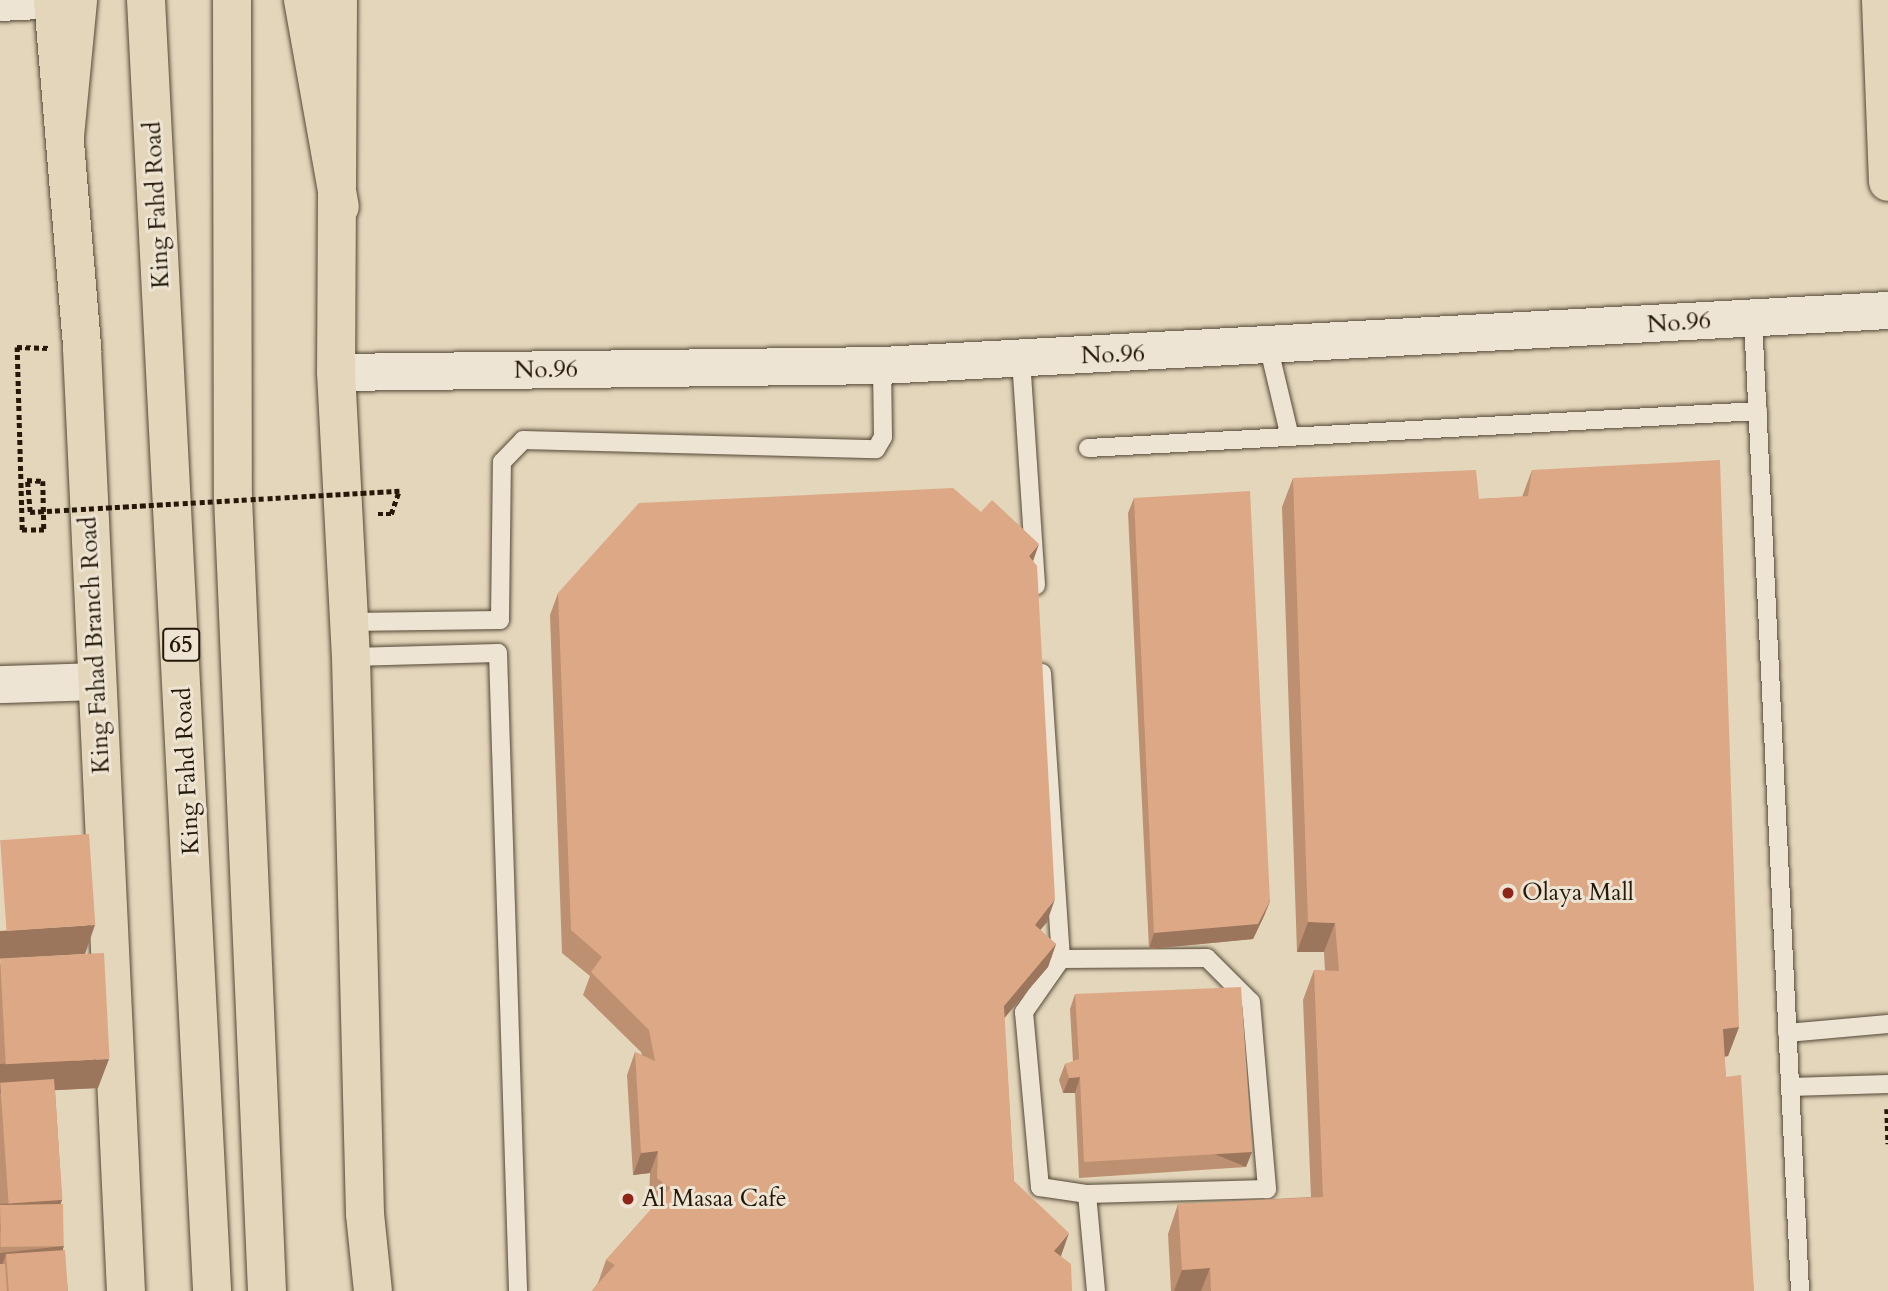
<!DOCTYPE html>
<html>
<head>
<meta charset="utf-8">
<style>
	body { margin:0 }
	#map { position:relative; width:1888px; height:1291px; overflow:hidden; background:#e3d6bb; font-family:Cardo,serif }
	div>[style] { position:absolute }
	.path>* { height:4.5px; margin-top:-2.25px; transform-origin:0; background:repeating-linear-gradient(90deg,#251809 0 5px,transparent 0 8.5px) }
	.roads { filter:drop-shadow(0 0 2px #544836) drop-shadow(0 0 2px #544836) }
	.lane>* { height:18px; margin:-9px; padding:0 9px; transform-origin:9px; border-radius:9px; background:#ede4d3 }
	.street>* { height:37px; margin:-18.5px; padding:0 18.5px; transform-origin:18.5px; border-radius:18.5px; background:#ede4d3 }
	.primary>* { height:38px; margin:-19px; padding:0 19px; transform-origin:19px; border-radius:19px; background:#e3d6bb }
	.highway>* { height:38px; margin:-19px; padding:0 19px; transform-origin:19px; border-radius:19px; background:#e3d6bb }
	.path-bridge>* { height:4.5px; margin-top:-2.25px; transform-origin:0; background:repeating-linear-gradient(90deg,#251809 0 5px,transparent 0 8.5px) }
	.wall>* { inset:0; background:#be9072 }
	.shaded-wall>* { inset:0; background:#9b765d; transform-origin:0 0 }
	.building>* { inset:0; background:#dda885; transform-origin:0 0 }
	.dots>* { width:19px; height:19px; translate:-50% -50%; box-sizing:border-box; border:4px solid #ede4d3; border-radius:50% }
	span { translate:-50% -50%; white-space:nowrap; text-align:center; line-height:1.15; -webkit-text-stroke:6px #ede4d3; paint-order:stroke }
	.shield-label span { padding:2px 5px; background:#ede4d3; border:2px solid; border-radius:5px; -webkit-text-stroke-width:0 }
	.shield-label { font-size:23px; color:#251809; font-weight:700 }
	.street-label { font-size:24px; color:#251809 }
	.poi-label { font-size:24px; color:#251809 }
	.left { translate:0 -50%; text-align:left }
</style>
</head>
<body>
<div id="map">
	<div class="path">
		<div style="left:30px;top:512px;width:32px;rotate:-95deg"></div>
		<div style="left:27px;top:480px;width:16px;rotate:4deg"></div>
		<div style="left:43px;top:481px;width:49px;rotate:88.8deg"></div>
		<div style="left:44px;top:530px;width:22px;rotate:180deg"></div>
		<div style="left:22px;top:530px;width:183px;rotate:-91.6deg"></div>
		<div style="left:17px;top:347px;width:32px;rotate:2deg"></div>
		<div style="left:378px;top:514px;width:13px"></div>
		<div style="left:391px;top:514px;width:24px;rotate:-71deg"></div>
		<div style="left:1887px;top:1109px;width:35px;rotate:88deg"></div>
	</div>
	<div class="roads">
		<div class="lane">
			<div style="left:1753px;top:319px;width:973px;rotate:87.23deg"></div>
			<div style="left:1269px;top:349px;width:90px;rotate:76.6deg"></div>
			<div style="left:1021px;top:359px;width:227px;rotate:86.2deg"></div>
			<div style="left:1088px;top:448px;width:671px;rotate:-3.16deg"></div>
			<div style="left:349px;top:622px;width:151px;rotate:-0.8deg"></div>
			<div style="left:500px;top:620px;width:158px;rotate:-89.3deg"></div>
			<div style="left:502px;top:462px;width:30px;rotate:-46deg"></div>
			<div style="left:523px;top:440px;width:353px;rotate:1.5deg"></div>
			<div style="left:876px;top:449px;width:14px;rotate:-60deg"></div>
			<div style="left:883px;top:437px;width:72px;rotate:-90.8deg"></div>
			<div style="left:351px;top:657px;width:147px;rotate:-1.6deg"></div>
			<div style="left:498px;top:653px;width:638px;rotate:88.2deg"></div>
			<div style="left:1042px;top:673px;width:287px;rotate:86.2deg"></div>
			<div style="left:1061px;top:959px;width:65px;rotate:124.9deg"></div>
			<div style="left:1024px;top:1012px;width:176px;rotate:84.8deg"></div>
			<div style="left:1040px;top:1187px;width:48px;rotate:8.5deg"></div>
			<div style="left:1087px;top:1194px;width:97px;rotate:84.7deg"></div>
			<div style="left:1061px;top:959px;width:146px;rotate:-0.4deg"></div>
			<div style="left:1207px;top:958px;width:62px;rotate:45deg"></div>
			<div style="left:1251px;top:1002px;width:188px;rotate:85.1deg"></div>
			<div style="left:1267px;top:1189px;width:180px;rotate:178.4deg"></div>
			<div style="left:1787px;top:1033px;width:101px;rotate:-5.1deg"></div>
			<div style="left:1790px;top:1087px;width:98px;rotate:-1.8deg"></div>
		</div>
		<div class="street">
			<div style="left:0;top:2px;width:38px;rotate:-3deg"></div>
			<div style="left:336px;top:372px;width:546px;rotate:-0.73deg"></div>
			<div style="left:882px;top:365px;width:1008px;rotate:-3.13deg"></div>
			<div style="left:0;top:684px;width:96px;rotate:-1.8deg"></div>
		</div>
		<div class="primary">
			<div style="left:53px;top:0;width:350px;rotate:85.2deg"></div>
			<div style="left:82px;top:349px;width:943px;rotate:87.33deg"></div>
			<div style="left:338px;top:0;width:372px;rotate:90.3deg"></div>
			<div style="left:336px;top:372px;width:285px;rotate:87deg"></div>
			<div style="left:351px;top:657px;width:557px;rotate:88.56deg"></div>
			<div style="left:365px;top:1214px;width:77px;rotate:84.1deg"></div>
			<div style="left:1881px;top:0;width:182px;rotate:87.8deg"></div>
		</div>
		<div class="highway">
			<div style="left:146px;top:0;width:1293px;rotate:87.07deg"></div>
			<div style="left:232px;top:0;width:497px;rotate:89.9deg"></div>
			<div style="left:233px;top:497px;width:795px;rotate:87.55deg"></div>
			<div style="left:303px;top:0;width:210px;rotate:79.9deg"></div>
			<div style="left:65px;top:136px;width:137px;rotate:-84.5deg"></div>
		</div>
	</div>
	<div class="path-bridge">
		<div style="left:30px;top:512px;width:370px;rotate:-3.3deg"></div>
	</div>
	<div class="wall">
		<div style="clip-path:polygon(1532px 470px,1739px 1027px,1728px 1056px,1724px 1057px,1726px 1077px,1754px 1291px,1171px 1291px,1168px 1234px,1178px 1204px,1311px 1197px,1303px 1000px,1314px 970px,1325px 971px,1324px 952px,1297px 952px,1282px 507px,1293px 478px,1479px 499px,1522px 497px)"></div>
		<div style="clip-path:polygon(1134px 498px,1270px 901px,1264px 916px,1253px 939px,1149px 949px,1128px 513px)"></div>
		<div style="clip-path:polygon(1033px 561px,1047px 922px,1040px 930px,1056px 944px,1048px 967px,1004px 1018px,1014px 1181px,1061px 1256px,1072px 1291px,592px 1291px,598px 1283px,606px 1260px,655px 1205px,649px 1200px,650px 1173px,633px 1175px,627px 1075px,635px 1052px,642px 1055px,641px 1052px,583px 995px,590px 976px,562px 953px,550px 615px,558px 593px)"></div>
		<div style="clip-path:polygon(0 963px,98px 1088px,55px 1090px,62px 1200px,60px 1204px,63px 1250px,68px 1291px,0 1291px)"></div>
		<div style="clip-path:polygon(1075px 994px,1252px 1152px,1246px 1167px,1079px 1178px,1075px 1093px,1063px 1093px,1059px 1080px,1065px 1064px,1073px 1062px,1070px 1009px)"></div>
	</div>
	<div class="shaded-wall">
		<div style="clip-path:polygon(1039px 544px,1031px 567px,1029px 556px)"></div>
		<div style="clip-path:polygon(1055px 899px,1047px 922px,1026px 947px,1035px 925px)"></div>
		<div style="clip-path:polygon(1270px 901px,1264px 916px,1253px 939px,1149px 949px,1154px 933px)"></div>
		<div style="clip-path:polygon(1308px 922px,1335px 923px,1324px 952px,1297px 952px)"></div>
		<div style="clip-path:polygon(95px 925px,85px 954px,0 959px,0 931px)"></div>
		<div style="clip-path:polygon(1056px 944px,1048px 967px,995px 1029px,1004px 1006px)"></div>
		<div style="clip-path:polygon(1739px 1027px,1728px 1056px,1712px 1058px,1723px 1029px)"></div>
		<div style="clip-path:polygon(109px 1059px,98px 1088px,0 1093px,0 1064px)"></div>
		<div style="clip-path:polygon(1080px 1077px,1075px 1093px,1063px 1093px,1069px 1078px)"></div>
		<div style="clip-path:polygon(658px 1151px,650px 1173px,633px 1175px,641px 1153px)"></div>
		<div style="left:1252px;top:1152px;width:16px;height:168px;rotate:112deg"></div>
		<div style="clip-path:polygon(62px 1200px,51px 1230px,0 1232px,0 1204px)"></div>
		<div style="clip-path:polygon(1069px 1233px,1061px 1256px,1046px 1273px,1054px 1251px)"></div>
		<div style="clip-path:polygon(64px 1246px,54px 1276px,6px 1254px,0 1272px,0 1253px)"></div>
		<div style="clip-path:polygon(1210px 1268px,1201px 1291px,1174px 1291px,1182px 1270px)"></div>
	</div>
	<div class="building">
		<div style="clip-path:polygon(1720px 460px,1739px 1027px,1723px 1029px,1726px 1077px,1741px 1075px,1754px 1291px,1211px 1291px,1210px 1268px,1182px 1270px,1178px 1204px,1323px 1197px,1314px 970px,1339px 971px,1335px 923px,1308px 922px,1293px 478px,1476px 470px,1479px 499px,1528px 496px,1532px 470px)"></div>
		<div style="clip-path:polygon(953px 488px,981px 512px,992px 500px,1039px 544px,1029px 556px,1037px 566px,1055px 899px,1035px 925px,1056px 944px,1004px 1006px,1014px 1181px,1069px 1233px,1054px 1251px,1071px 1264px,1072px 1291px,593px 1291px,593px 1289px,615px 1265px,606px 1260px,670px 1188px,657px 1178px,658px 1151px,641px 1153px,635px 1052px,655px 1061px,649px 1030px,591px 972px,602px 957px,571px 930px,558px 593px,639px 503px)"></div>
		<div style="clip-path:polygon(1250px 491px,1270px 901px,1258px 924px,1154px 933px,1134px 498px)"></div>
		<div style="left:89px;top:834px;width:91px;height:89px;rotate:86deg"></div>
		<div style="left:104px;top:953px;width:106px;height:104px;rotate:87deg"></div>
		<div style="clip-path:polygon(1241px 987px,1252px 1152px,1084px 1162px,1080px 1077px,1069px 1078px,1065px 1064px,1079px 1059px,1075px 994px)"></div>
		<div style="left:54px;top:1079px;width:121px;height:54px;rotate:86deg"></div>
		<div style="left:63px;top:1204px;width:42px;height:63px;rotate:89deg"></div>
		<div style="left:65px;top:1250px;width:41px;height:59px;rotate:86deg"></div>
		<div style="clip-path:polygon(0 1264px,5px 1264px,7px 1291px,0 1291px)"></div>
	</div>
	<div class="dots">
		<div style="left:1508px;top:893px;background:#8f2418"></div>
		<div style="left:628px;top:1199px;background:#8f2418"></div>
	</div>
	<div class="shield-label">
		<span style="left:181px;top:645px">65</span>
	</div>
	<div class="street-label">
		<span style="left:157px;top:205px;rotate:-93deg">King Fahd Road</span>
		<span style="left:1679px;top:323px;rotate:-4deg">No.96</span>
		<span style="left:1113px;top:355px;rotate:-2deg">No.96</span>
		<span style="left:546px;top:370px;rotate:-1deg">No.96</span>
		<span style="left:95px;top:645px;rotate:-93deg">King Fahad Branch Road</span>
		<span style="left:187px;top:771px;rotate:-93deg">King Fahd Road</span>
	</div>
	<div class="poi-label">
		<span class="left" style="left:1522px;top:893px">Olaya Mall</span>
		<span class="left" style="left:642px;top:1199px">Al Masaa Cafe</span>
	</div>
</div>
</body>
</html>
